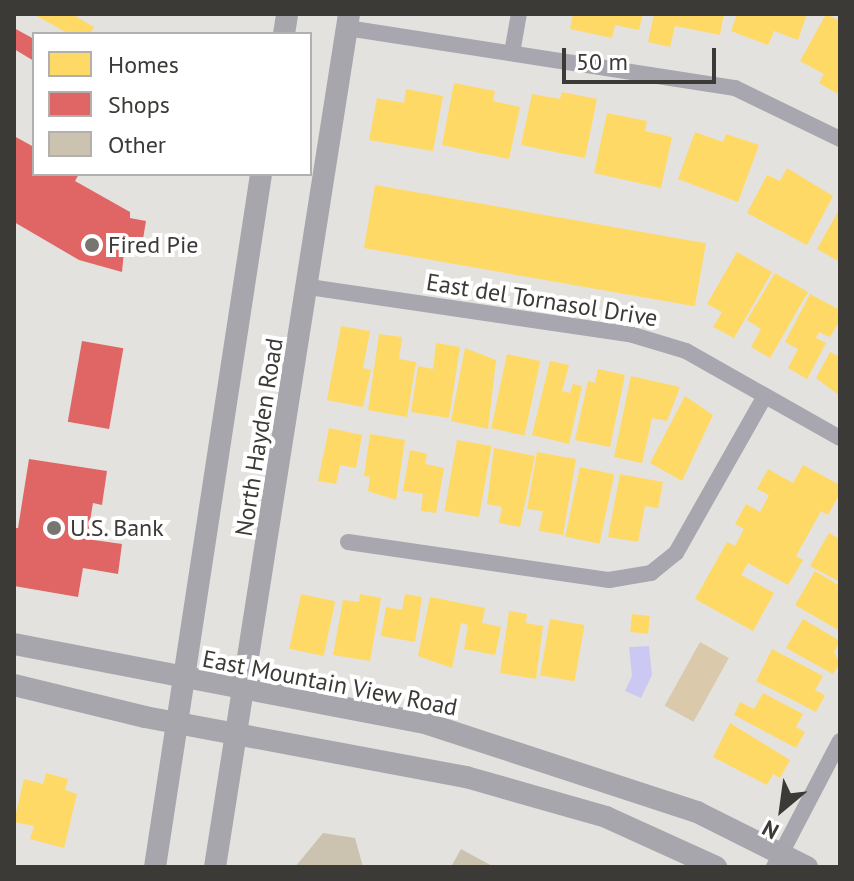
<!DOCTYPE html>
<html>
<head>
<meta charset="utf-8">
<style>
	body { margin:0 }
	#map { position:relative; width:854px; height:881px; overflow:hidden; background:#e4e2de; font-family:"PT Sans",sans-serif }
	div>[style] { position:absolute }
	.green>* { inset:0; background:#dac9aa; transform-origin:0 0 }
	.water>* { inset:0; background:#ccc8f4 }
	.homes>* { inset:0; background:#ffd966; transform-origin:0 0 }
	.shops>* { inset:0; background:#e06666; transform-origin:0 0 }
	.building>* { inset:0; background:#cbc2b0 }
	.minor>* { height:16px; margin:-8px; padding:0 8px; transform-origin:8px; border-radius:8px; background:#a8a6ae }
	.secondary>* { height:22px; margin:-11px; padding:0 11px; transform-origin:11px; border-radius:11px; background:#a8a6ad }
	.dots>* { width:22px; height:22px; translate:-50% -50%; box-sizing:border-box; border:4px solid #fff; border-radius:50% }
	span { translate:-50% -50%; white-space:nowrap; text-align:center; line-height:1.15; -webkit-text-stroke:8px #fff; paint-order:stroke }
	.poi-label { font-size:24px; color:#3c3a37 }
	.left { translate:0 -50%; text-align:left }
	.street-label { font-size:24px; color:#3c3a37 }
	.frame { position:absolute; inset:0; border:16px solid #3c3a37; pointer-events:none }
	.legend { position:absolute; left:32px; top:32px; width:280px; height:144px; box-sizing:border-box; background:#fff; border:2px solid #b1b0af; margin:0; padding:10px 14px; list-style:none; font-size:24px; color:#3c3a37 }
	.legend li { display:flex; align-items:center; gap:16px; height:40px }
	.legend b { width:40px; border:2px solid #b1b0af }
	.north { position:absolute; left:742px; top:769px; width:80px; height:80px; -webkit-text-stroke:6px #fff; paint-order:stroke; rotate:209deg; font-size:22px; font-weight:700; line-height:32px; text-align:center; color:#3c3a37 }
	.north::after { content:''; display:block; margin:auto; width:28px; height:36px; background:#3c3a37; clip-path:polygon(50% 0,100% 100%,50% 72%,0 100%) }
	.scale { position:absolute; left:562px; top:48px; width:154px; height:36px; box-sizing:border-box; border:4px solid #3c3a37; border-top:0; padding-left:10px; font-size:24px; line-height:28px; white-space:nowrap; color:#3c3a37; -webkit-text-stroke:6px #fff; paint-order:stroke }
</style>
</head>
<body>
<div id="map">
	<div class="green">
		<div style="left:700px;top:642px;width:33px;height:73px;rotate:29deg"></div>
	</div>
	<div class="water">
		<div style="clip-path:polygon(649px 646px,652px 675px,641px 698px,625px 691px,632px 676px,629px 647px)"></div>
	</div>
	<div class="homes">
		<div style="clip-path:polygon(33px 14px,72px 14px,94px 27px,90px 34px,69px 34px)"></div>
		<div style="clip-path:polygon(573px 14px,643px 14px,639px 30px,615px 25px,612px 38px,570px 29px)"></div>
		<div style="clip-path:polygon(654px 14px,724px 14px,720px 35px,675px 26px,670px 47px,648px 42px)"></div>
		<div style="clip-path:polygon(737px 14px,807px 14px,798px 40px,774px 31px,768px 45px,731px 31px)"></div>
		<div style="clip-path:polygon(826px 14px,840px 21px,840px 95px,819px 83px,824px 74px,800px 61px)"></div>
		<div style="clip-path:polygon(454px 83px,495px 91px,493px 101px,520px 107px,509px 159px,442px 145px)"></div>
		<div style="clip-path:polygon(406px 89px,443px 96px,433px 151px,369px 140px,377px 98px,404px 103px)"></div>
		<div style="clip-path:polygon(562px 92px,597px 99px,585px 158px,521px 145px,532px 94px,560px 99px)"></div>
		<div style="clip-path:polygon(607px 113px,647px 121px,645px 131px,672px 137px,661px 188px,594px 173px)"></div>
		<div style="clip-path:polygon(695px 132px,723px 142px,726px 134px,759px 145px,738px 202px,678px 179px)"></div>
		<div style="clip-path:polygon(787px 168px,833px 196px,807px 245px,747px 213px,767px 175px,780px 181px)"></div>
		<div style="left:375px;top:185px;width:336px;height:64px;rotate:10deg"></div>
		<div style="clip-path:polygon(840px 208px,840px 262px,817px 249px)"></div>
		<div style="clip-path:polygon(737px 252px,772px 272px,734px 338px,713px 327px,722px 312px,707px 304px)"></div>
		<div style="clip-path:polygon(775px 273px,808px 292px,770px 358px,751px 347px,761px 329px,747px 320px)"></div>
		<div style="clip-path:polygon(810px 294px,840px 310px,840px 320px,830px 337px,819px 332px,816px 338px,826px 343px,807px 379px,788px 368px,798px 349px,785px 342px)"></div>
		<div style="clip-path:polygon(341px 326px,370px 331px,363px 368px,371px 370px,363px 407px,327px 400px)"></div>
		<div style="clip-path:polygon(379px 334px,402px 337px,399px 359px,416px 362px,407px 417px,368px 410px)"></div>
		<div style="clip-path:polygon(436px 343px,460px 347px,449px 418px,411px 412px,418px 366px,433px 369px)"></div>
		<div style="clip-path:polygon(465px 348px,496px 360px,488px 429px,451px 421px)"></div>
		<div style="clip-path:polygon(830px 352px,838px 356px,840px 352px,840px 396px,816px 378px)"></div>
		<div style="left:507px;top:354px;width:34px;height:76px;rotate:12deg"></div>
		<div style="clip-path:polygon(550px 361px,569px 365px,562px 391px,570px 393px,573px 384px,582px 386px,569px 444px,532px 435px)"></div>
		<div style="clip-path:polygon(598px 369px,625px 375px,610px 447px,575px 440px,588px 381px,595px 383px)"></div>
		<div style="clip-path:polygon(631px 376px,680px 387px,667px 421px,652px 418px,642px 463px,614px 457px)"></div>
		<div style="clip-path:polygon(685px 396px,713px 415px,682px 481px,650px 463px)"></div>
		<div style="clip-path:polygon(329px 428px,362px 435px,356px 468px,340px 465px,336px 484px,318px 481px)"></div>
		<div style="clip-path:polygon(370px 434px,405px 440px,396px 500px,368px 491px,370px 477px,364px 476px)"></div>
		<div style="left:457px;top:440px;width:35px;height:72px;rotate:10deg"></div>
		<div style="clip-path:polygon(494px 448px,535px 456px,520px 527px,499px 523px,502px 507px,487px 504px)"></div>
		<div style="clip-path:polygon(410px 450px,427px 454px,425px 464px,444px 468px,436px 513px,421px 511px,423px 494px,403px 491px)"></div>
		<div style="clip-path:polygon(537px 452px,576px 459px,563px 535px,539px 531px,543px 511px,527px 509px)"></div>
		<div style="clip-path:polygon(803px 465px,840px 485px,840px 493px,828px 515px,821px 511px,796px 556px,803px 560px,788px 585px,748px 563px,741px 575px,774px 593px,753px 631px,695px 599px,727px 542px,735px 546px,744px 529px,735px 524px,746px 504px,760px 512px,769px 495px,757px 489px,768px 469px,793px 483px)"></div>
		<div style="left:580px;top:467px;width:35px;height:71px;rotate:12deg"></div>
		<div style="clip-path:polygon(620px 474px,663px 482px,658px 508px,645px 506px,638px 542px,608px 537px)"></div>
		<div style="clip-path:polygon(829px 533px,840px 539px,840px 582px,810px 566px)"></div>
		<div style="clip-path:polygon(815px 571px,840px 586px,840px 631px,795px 605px)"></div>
		<div style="left:301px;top:594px;width:35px;height:56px;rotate:12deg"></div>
		<div style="clip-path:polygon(360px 594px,381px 598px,370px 661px,333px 655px,343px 600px,359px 602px)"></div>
		<div style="clip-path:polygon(405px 594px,422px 597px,415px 642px,381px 636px,386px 607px,402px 610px)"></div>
		<div style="clip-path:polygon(430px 597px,485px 608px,482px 623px,501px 627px,495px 655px,464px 649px,468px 625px,461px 623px,452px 668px,418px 656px)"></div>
		<div style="clip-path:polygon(509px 611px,527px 614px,526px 623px,543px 626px,536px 679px,500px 673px)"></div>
		<div style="left:632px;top:614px;width:18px;height:18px;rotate:6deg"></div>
		<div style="left:550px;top:619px;width:35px;height:57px;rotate:10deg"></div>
		<div style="clip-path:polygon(803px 619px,840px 641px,834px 652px,840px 663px,833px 674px,786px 648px)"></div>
		<div style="clip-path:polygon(772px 649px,823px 676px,815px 690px,825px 695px,816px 712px,756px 681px)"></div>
		<div style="clip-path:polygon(763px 693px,803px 714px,796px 727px,805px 732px,796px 748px,734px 715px,740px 702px,754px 709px)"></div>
		<div style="clip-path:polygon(730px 723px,790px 760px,780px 778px,773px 774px,767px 785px,713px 757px)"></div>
		<div style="clip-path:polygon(46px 773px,68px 779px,65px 790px,77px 794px,64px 848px,30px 839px,34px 826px,14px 822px,24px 779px,43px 784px)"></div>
	</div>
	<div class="shops">
		<div style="clip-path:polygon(14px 28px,34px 39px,34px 61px,14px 49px)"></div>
		<div style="clip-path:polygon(14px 136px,34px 147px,34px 174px,79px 174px,75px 181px,130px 212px,130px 218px,146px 221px,142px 245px,125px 242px,122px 272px,79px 260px,14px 222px)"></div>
		<div style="left:82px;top:341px;width:42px;height:82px;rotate:10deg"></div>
		<div style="clip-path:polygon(29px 459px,107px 471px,102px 505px,93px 503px,87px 539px,122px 544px,118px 574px,83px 568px,78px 597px,14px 586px,14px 528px,18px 528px)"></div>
	</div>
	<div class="building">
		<div style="clip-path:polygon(323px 833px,355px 838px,363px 867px,295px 867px)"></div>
		<div style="clip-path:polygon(461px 849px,494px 867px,451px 867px)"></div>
	</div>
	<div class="minor">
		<div style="left:347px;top:28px;width:393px;rotate:8.8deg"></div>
		<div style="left:735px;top:88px;width:117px;rotate:25.9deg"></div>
		<div style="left:512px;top:53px;width:40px;rotate:-80deg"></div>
		<div style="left:309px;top:287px;width:328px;rotate:8.4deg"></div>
		<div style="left:633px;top:335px;width:55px;rotate:16.8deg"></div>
		<div style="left:686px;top:351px;width:177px;rotate:29.5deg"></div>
		<div style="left:348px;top:542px;width:264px;rotate:8.3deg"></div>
		<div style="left:609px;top:580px;width:43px;rotate:-9.5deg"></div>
		<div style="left:651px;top:573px;width:32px;rotate:-39deg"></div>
		<div style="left:676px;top:553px;width:180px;rotate:-60.5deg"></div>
		<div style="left:774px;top:867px;width:142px;rotate:-62.4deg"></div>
	</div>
	<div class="secondary">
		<div style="left:284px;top:34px;width:20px;rotate:-81deg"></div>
		<div style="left:14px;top:644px;width:422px;rotate:10.9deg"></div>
		<div style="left:428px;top:724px;width:283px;rotate:18.1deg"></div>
		<div style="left:697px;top:812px;width:123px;rotate:26.6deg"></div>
		<div style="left:14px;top:685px;width:135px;rotate:13.7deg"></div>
		<div style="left:145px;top:717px;width:327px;rotate:10.6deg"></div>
		<div style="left:466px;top:777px;width:146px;rotate:15.9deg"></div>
		<div style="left:606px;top:817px;width:121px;rotate:24.4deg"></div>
		<div style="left:155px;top:867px;width:701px;rotate:-81.3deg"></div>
		<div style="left:215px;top:867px;width:863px;rotate:-81.07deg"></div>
	</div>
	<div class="dots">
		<div style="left:92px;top:245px;background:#777571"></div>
		<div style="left:54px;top:528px;background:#777571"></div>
	</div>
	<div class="poi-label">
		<span class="left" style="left:108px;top:245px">Fired Pie</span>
		<span class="left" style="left:70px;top:528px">U.S. Bank</span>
	</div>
	<div class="street-label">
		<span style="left:542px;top:300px;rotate:9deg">East del Tornasol Drive</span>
		<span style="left:259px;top:437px;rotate:-81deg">North Hayden Road</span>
		<span style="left:330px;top:683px;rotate:11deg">East Mountain View Road</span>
	</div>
	<div class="frame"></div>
	<ul class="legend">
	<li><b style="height:22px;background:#ffd966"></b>Homes</li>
	<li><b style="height:22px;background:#e06666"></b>Shops</li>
	<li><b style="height:22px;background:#cbc2b0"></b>Other</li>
	</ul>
	<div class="north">N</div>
	<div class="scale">50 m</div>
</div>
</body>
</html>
